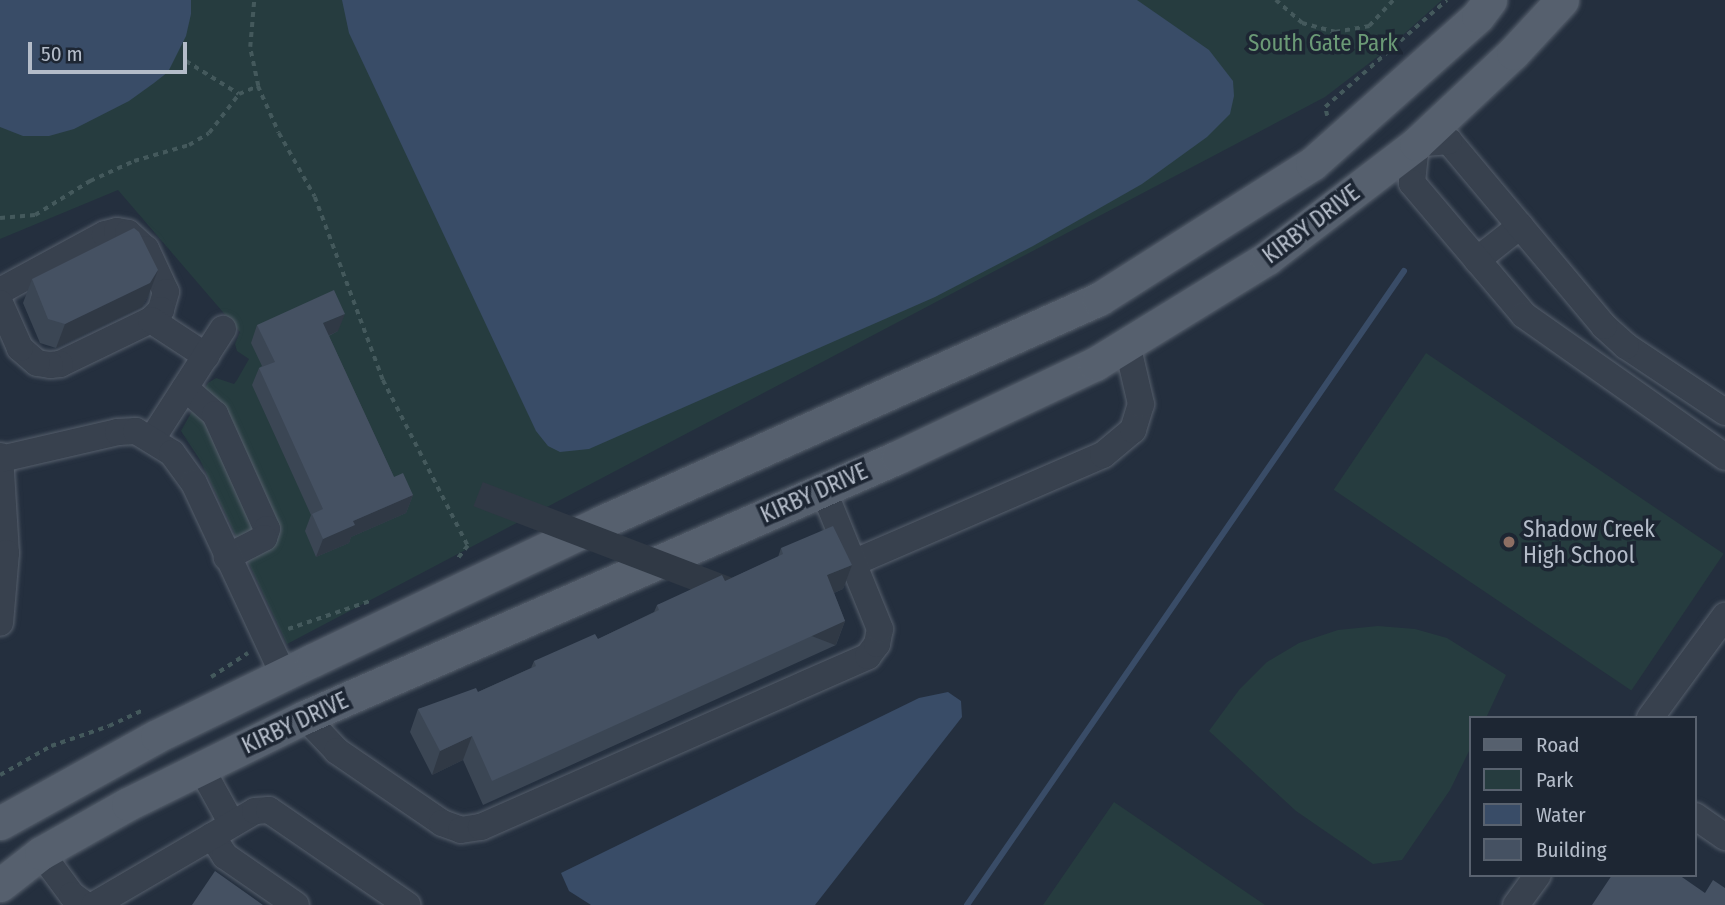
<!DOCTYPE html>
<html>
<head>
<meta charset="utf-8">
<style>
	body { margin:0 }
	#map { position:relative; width:1725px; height:905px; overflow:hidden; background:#242f3e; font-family:"Fira Sans Condensed",sans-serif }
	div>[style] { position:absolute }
	.green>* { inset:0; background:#263c3f; transform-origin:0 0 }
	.water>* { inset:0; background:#394c67 }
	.stream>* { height:6px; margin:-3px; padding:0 3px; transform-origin:3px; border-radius:3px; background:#394c67 }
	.path>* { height:3.5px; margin-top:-1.75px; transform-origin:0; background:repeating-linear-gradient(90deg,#44595c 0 5px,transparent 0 10px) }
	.roads { filter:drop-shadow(0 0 2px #565f6c) drop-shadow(0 0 2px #565f6c) }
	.minor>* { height:26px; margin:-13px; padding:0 13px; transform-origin:13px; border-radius:13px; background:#38414e }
	.major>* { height:33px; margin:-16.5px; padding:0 16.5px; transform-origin:16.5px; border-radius:16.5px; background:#56606e }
	.wall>* { inset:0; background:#3b4654 }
	.shaded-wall>* { inset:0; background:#303945; transform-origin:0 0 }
	.building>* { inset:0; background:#455162 }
	.dots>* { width:19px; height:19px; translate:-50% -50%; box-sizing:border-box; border:4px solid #1d2633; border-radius:50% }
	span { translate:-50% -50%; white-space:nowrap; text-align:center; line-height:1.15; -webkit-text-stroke:7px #1d2633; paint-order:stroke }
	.park-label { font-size:23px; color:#6b9a76 }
	.street-label { font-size:23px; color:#b4bcc9 }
	.poi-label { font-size:23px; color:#b4bcc9 }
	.left { translate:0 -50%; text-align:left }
	.legend { position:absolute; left:1469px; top:716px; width:228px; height:161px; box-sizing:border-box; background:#1d2633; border:2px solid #59626f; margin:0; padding:9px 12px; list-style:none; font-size:21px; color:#b4bcc9 }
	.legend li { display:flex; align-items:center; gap:14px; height:35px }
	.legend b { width:35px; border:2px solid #59626f }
	.scale { position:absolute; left:28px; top:42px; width:159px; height:32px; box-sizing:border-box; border:4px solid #b4bcc9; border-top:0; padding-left:9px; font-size:21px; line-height:24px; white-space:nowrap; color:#b4bcc9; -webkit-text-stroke:5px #1d2633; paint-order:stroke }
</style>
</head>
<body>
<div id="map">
	<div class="green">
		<div style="clip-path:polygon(0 0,1442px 0,1385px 51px,1325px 97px,287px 644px,200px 460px,181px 431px,208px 383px,216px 378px,234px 384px,237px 380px,249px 359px,237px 351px,235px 344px,240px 332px,118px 190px,0 239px)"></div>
		<div style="left:1426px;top:353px;width:359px;height:165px;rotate:34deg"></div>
		<div style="clip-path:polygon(1378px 626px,1415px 629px,1447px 638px,1506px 675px,1486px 718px,1471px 718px,1471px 747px,1450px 790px,1402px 860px,1373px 864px,1296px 811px,1209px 731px,1239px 690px,1267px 662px,1299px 643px,1338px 630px)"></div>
		<div style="clip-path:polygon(1114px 802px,1265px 905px,1043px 905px)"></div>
	</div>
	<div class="water">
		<div style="clip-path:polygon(0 0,191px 0,191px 14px,186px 36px,168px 72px,154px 83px,129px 101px,74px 129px,49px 136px,23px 136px,0 127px)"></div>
		<div style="clip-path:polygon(342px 0,1137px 0,1209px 50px,1233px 81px,1234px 96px,1230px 114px,1207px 137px,1142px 184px,1033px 246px,935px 297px,589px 449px,560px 452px,548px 446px,536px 431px,349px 33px)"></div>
		<div style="clip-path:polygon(948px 692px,961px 701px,962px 717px,815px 905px,591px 905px,569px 891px,561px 873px,919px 698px)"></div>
	</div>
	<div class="stream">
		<div style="left:967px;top:905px;width:770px;rotate:-55.42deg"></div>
	</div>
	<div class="path">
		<div style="left:1276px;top:0;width:35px;rotate:41deg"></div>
		<div style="left:1302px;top:23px;width:34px;rotate:15deg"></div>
		<div style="left:1335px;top:32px;width:35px;rotate:-10deg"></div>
		<div style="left:1369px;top:26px;width:35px;rotate:-47deg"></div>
		<div style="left:186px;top:61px;width:62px;rotate:31.9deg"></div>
		<div style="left:258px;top:86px;width:51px;rotate:65.9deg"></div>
		<div style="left:279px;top:133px;width:73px;rotate:60.6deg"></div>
		<div style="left:315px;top:197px;width:195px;rotate:69.6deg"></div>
		<div style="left:383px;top:380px;width:186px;rotate:62.9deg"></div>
		<div style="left:468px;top:546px;width:18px;rotate:128deg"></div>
		<div style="left:1327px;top:116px;width:9px;rotate:-103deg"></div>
		<div style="left:1325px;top:107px;width:162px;rotate:-41.3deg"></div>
		<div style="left:0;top:218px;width:35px;rotate:-5deg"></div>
		<div style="left:35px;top:215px;width:65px;rotate:-31.7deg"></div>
		<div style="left:90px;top:181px;width:48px;rotate:-24.4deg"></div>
		<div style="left:134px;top:161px;width:57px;rotate:-16.2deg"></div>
		<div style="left:189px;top:145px;width:23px;rotate:-31deg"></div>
		<div style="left:209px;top:133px;width:49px;rotate:-52.4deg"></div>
		<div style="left:239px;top:94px;width:21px;rotate:-23deg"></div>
		<div style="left:258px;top:86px;width:40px;rotate:-102deg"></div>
		<div style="left:250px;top:47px;width:47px;rotate:-85.1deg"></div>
		<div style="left:288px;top:629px;width:87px;rotate:-18.9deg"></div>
		<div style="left:211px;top:677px;width:44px;rotate:-33deg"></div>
		<div style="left:0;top:775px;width:59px;rotate:-29.6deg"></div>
		<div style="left:51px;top:746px;width:61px;rotate:-19deg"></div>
		<div style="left:109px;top:726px;width:38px;rotate:-25deg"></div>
	</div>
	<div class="roads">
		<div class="minor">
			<div style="left:1477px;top:260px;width:55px;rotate:-38.3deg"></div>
			<div style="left:0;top:291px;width:119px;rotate:-28.5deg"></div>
			<div style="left:105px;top:234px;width:12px;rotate:-14deg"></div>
			<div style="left:117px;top:231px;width:11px;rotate:10deg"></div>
			<div style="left:128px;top:233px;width:24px;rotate:42deg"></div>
			<div style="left:146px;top:249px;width:47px;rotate:65.1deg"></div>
			<div style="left:166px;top:292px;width:19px;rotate:106deg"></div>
			<div style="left:161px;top:310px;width:14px;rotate:135deg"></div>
			<div style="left:151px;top:320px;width:101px;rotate:154.2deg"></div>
			<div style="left:60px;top:364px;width:10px;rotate:174deg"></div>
			<div style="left:50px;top:365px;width:13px;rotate:-171deg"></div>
			<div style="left:37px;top:363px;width:23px;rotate:-139deg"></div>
			<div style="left:20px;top:348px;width:49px;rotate:-114deg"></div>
			<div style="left:151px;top:320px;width:66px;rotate:33.2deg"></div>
			<div style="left:185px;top:388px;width:40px;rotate:41deg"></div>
			<div style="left:215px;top:414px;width:126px;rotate:65.7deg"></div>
			<div style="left:267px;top:529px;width:9px;rotate:108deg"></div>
			<div style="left:264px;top:538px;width:42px;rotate:152.8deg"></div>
			<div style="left:1725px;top:412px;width:119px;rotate:-146.3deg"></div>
			<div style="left:1626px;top:346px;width:30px;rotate:-138deg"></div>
			<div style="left:1604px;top:326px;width:241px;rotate:-130deg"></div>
			<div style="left:1449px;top:141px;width:33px;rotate:175deg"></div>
			<div style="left:1416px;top:144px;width:39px;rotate:96deg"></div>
			<div style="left:1412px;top:183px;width:173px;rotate:49.7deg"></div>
			<div style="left:1524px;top:315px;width:246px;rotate:35.2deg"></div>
			<div style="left:152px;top:439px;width:131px;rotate:-57.2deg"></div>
			<div style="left:0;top:456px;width:97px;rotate:86.5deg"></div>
			<div style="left:6px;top:553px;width:70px;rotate:94.9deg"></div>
			<div style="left:1px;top:459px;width:120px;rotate:-13deg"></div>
			<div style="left:118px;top:432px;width:18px;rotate:-3deg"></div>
			<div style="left:136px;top:431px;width:42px;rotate:31.4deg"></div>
			<div style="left:172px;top:453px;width:37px;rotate:54deg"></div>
			<div style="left:194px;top:483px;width:211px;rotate:65deg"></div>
			<div style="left:853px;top:563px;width:272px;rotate:-23.4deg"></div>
			<div style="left:1103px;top:455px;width:39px;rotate:-40deg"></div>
			<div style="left:1133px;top:430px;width:27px;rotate:-73deg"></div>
			<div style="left:1141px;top:404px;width:62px;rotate:-103.1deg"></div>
			<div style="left:305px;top:717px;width:47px;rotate:46.7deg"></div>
			<div style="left:337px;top:751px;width:127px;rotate:34.4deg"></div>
			<div style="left:442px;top:823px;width:20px;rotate:20deg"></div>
			<div style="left:461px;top:830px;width:20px;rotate:-9deg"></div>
			<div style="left:481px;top:827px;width:423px;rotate:-23.8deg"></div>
			<div style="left:868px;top:656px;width:15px;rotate:-53deg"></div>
			<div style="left:877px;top:644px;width:15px;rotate:-79deg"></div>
			<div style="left:880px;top:629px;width:151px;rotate:-112.2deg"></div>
			<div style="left:1650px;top:718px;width:127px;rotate:-53.7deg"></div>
			<div style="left:201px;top:768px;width:64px;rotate:61deg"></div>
			<div style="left:1695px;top:816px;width:37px;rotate:35deg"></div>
			<div style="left:212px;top:836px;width:24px;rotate:57deg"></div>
			<div style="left:225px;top:856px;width:86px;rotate:34.6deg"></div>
			<div style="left:41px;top:853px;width:52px;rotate:53.6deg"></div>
			<div style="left:72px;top:895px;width:17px;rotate:36deg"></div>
			<div style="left:94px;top:905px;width:186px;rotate:-30.3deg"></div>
			<div style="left:255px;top:811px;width:14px;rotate:-4deg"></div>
			<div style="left:269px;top:810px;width:168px;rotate:34.5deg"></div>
			<div style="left:1516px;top:905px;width:37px;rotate:-54deg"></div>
		</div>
		<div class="major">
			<div style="left:0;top:823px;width:179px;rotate:-29deg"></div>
			<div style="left:157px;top:736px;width:174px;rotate:-26deg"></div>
			<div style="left:313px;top:660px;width:320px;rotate:-25.5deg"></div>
			<div style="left:602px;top:522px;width:545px;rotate:-24.17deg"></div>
			<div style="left:1099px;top:299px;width:252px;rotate:-32.4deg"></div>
			<div style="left:1312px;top:164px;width:222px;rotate:-41.7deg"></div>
			<div style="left:1478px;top:16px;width:20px;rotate:-53deg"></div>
			<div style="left:0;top:885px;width:52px;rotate:-38deg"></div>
			<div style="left:41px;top:853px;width:100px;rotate:-29.4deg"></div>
			<div style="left:128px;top:804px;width:197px;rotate:-26.2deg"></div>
			<div style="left:305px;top:717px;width:647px;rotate:-23.67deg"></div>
			<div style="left:898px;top:457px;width:218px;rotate:-25.3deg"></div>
			<div style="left:1095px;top:364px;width:202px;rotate:-31.6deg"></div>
			<div style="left:1267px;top:258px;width:188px;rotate:-37.4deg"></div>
			<div style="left:1416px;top:144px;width:133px;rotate:-43.2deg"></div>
			<div style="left:1513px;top:53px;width:72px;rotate:-47.2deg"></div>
		</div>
	</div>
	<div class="wall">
		<div style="clip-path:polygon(32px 279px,149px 294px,142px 307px,56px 348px,40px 343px,23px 303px)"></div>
		<div style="clip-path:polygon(257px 325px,338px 331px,329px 336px,394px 477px,413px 495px,406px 513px,351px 537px,349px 543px,316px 557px,305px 531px,311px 515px,252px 385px,259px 368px,262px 366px,251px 343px)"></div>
		<div style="clip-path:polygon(781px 548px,852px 565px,843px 589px,834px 593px,845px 621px,836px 645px,483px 805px,463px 760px,432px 775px,410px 732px,418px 709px,478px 692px,531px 668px,534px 661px,598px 639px,654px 612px,657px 605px,725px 581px,778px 557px)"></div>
	</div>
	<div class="shaded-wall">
		<div style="clip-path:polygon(158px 270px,149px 294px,142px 307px,56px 348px,65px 324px)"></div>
		<div style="clip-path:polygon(345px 314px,338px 331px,317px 341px,323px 323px)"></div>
		<div style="clip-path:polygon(413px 495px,406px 513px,351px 537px,349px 543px,316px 557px,323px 539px,353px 521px)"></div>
		<div style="clip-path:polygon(852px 565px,843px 589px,819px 599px,827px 575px)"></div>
		<div style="left:845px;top:621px;width:26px;height:388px;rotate:111deg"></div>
		<div style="clip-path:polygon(472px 736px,463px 760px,432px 775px,440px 751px)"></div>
	</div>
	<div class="building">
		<div style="clip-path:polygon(134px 228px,139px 232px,158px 270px,150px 283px,65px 324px,48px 319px,32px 279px)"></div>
		<div style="clip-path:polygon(334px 290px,345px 314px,323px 323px,394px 477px,403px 473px,413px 495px,353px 521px,355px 525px,323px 539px,312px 514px,323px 509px,259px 368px,275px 362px,257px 325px)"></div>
		<div style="clip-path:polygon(833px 526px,852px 565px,827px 575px,845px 621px,492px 781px,472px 736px,440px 751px,418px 709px,476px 688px,478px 692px,536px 666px,534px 661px,595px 634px,598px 639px,659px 610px,657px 605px,722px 575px,725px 581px,783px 554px,781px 548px)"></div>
		<div style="clip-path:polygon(215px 871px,263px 905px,192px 905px)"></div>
		<div style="clip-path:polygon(1612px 875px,1679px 875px,1705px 893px,1713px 880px,1725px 888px,1725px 905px,1592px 905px)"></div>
	</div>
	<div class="dots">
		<div style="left:1509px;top:542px;background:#8d6e63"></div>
	</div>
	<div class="park-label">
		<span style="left:1323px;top:43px">South Gate Park</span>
	</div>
	<div class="street-label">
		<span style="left:1311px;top:224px;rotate:-37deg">KIRBY DRIVE</span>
		<span style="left:814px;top:493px;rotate:-24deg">KIRBY DRIVE</span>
		<span style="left:295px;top:723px;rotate:-25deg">KIRBY DRIVE</span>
	</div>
	<div class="poi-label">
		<span class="left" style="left:1523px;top:542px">Shadow Creek<br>High School</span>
	</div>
	<ul class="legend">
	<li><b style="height:9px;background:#56606e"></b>Road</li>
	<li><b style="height:19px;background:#263c3f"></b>Park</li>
	<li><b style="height:19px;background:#394c67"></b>Water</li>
	<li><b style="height:19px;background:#455162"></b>Building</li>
	</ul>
	<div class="scale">50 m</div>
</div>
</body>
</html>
